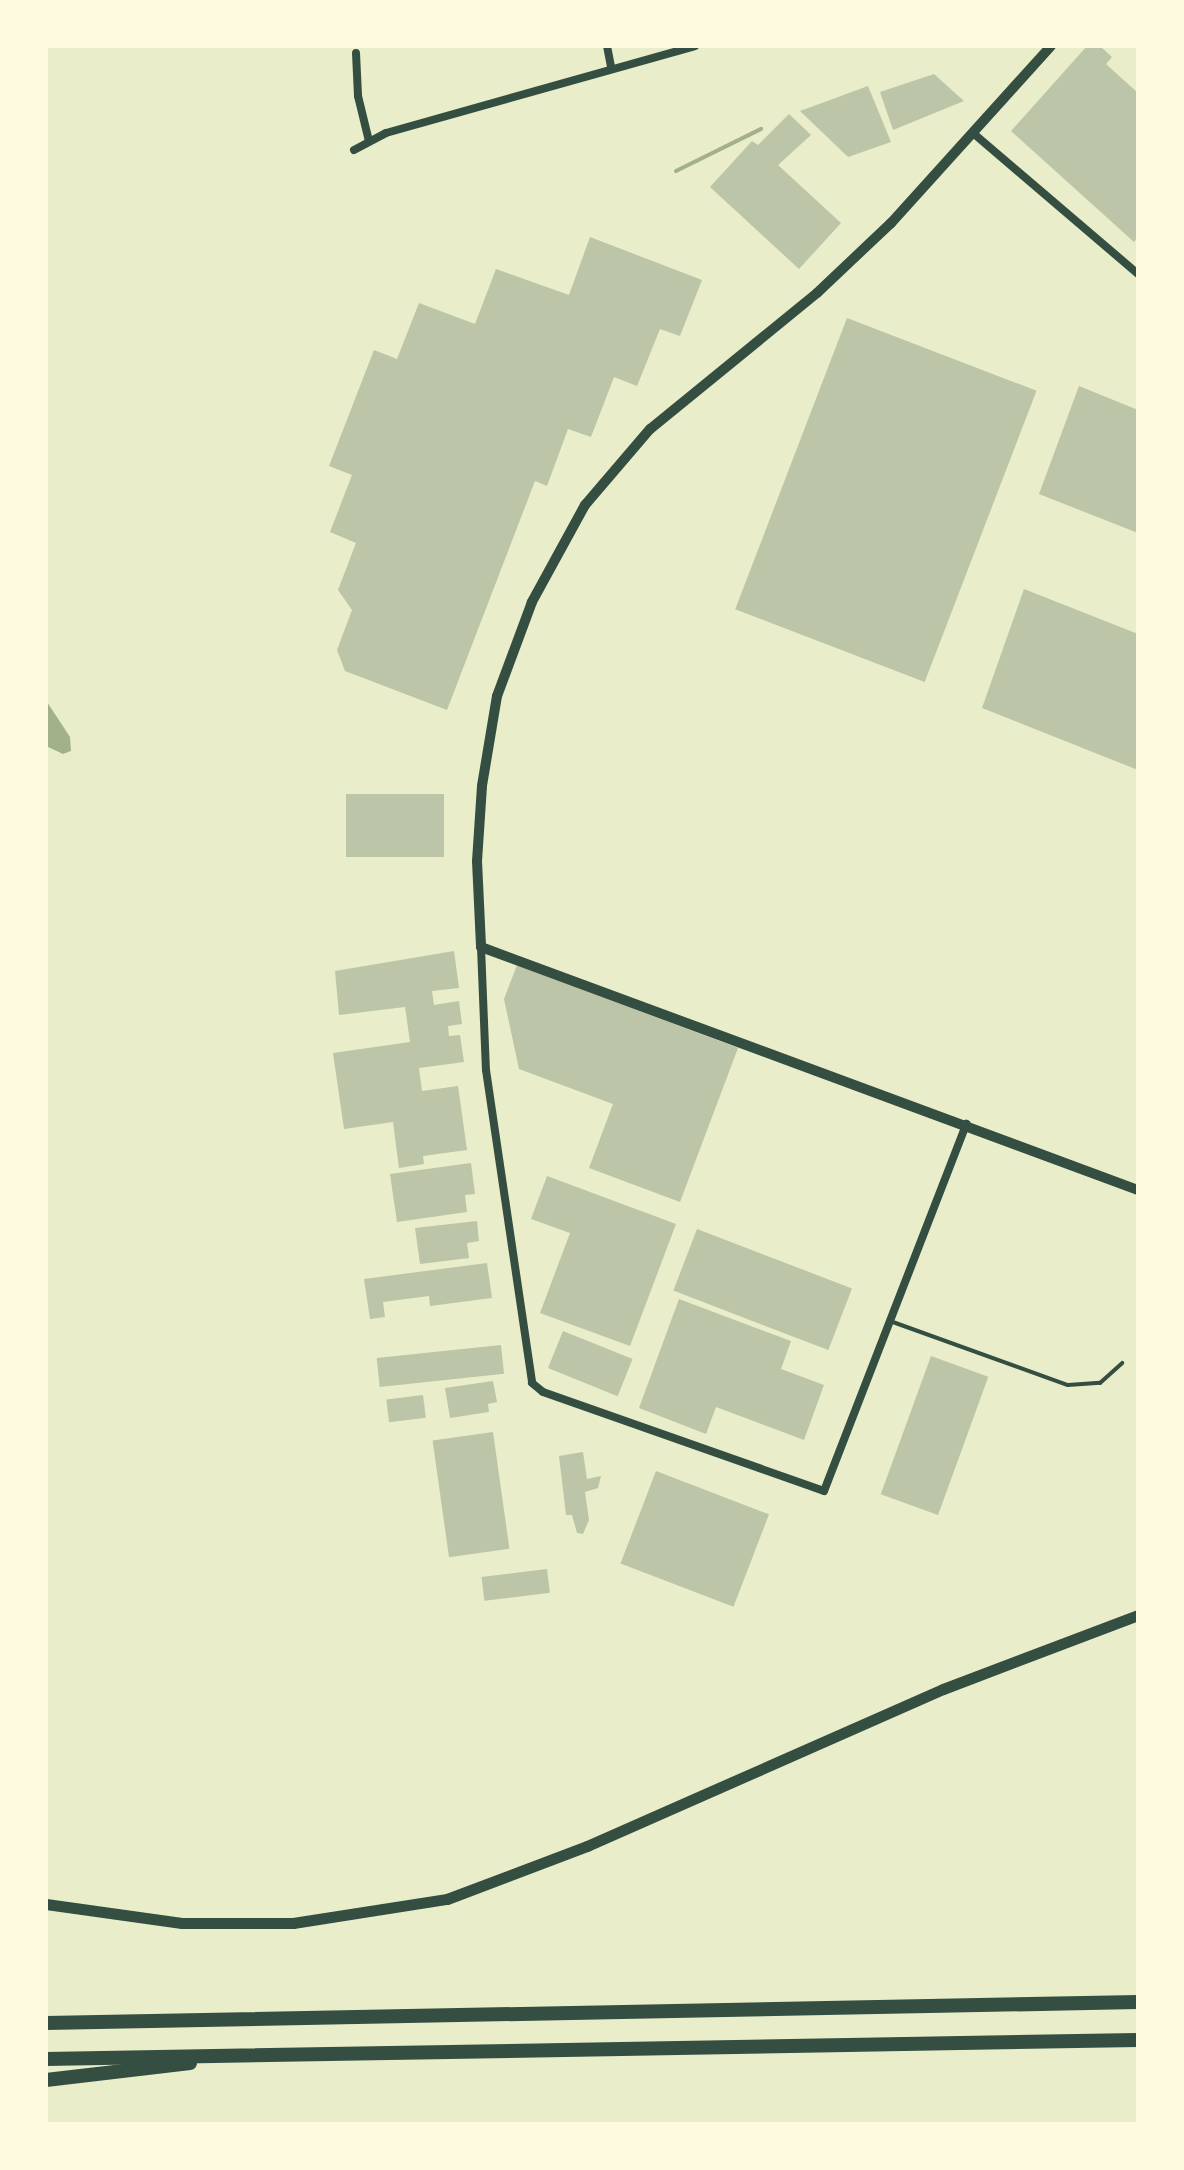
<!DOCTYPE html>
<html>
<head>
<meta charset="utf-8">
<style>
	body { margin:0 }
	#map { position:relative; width:1184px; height:2170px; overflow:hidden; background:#e9edc9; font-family:Karla,sans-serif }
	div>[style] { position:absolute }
	.water>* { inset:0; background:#a3b18a }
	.stream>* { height:4px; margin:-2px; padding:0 2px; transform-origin:2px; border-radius:2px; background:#a3b18a }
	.building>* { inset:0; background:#bcc5a7; transform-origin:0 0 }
	.service>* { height:4px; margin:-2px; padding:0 2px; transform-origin:2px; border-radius:2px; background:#344e41 }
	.minor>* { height:8px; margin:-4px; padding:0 4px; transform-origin:4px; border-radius:4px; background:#344e41 }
	.tertiary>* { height:10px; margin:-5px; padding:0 5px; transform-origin:5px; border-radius:5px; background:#344e41 }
	.secondary>* { height:11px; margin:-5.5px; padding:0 5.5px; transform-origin:5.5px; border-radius:5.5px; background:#344e41 }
	.motorway>* { height:14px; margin:-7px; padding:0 7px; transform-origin:7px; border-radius:7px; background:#344e41 }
	span { translate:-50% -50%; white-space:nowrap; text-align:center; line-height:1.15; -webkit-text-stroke:8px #fefae0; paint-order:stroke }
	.frame { position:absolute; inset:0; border:48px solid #fefae0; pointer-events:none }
</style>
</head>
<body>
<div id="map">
	<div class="water">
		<div style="clip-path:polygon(47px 702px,70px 737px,71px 751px,63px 754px,46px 746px)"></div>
	</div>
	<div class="stream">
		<div style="left:676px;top:171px;width:95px;rotate:-26.3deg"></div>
	</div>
	<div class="building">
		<div style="clip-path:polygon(1087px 46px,1100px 46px,1112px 57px,1106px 64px,1138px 93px,1138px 237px,1134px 242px,1011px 131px)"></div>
		<div style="clip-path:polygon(934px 74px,964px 101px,893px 130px,880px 92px)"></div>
		<div style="clip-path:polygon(868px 86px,891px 142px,848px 157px,800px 111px)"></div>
		<div style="clip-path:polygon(789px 114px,811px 135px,778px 165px,841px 223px,799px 269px,710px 187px,752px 141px,758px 145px)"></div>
		<div style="clip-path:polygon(590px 237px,702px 280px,680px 336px,660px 329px,637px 386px,614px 377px,591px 437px,568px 429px,547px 486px,535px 481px,447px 710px,345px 671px,337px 650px,352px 610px,338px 590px,356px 543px,330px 532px,352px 475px,329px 466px,374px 350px,397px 359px,419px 303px,475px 324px,496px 269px,569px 295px)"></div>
		<div style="left:847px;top:318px;width:203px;height:312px;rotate:21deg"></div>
		<div style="clip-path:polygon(1079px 386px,1138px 410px,1138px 533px,1039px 494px)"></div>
		<div style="clip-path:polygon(1024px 589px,1138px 634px,1138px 770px,982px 708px)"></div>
		<div style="left:444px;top:794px;width:63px;height:98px;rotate:90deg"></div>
		<div style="clip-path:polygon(454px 951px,459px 988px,432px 991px,434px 1005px,459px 1001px,462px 1024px,448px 1026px,449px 1036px,460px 1035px,464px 1062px,419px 1068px,422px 1091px,458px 1086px,467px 1150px,423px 1156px,424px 1164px,399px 1168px,393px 1122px,344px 1129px,333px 1053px,410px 1042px,405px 1007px,339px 1015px,335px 971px)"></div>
		<div style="clip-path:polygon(517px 965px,738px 1048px,680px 1202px,589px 1168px,613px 1104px,519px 1069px,504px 999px)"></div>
		<div style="clip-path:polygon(471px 1163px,475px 1194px,465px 1195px,467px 1212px,397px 1222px,390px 1174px)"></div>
		<div style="clip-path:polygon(547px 1176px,676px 1224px,630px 1346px,540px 1313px,570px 1233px,531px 1219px)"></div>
		<div style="clip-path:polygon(477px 1221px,479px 1241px,467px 1243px,469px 1258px,420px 1264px,415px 1228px)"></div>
		<div style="left:697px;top:1229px;width:166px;height:66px;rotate:21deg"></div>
		<div style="clip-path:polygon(487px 1263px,492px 1298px,430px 1306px,429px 1296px,383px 1302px,385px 1317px,370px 1319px,364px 1279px)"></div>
		<div style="clip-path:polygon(679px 1299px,791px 1341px,781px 1369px,824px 1385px,804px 1440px,716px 1407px,706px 1434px,639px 1408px)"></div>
		<div style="left:563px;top:1331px;width:75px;height:40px;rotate:22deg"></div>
		<div style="left:501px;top:1345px;width:29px;height:125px;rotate:84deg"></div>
		<div style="left:931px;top:1356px;width:61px;height:147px;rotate:20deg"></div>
		<div style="clip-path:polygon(493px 1381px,497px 1402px,488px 1404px,489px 1412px,450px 1418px,445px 1388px)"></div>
		<div style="left:423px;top:1395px;width:23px;height:37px;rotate:83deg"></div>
		<div style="left:493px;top:1432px;width:118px;height:61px;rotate:82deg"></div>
		<div style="clip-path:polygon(583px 1452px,587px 1479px,601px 1476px,598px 1488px,585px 1492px,589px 1520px,583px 1534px,577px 1533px,572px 1515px,566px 1515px,559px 1456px)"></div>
		<div style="left:656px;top:1471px;width:121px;height:99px;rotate:21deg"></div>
		<div style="left:547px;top:1569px;width:24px;height:66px;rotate:83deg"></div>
	</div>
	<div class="service">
		<div style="left:890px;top:1321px;width:189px;rotate:19.8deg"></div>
		<div style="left:1068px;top:1385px;width:32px;rotate:-4deg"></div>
		<div style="left:1100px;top:1383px;width:30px;rotate:-42deg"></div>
	</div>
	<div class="minor">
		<div style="left:607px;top:46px;width:21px;rotate:79deg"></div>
		<div style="left:356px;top:53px;width:43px;rotate:87.3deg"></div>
		<div style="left:358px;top:96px;width:46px;rotate:76.3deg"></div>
		<div style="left:973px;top:133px;width:217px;rotate:40.5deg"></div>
		<div style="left:354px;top:150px;width:36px;rotate:-28deg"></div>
		<div style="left:386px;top:133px;width:321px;rotate:-15.7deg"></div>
		<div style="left:481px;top:947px;width:123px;rotate:87.7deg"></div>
		<div style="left:486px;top:1070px;width:316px;rotate:81.6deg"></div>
		<div style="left:532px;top:1383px;width:14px;rotate:39deg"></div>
		<div style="left:543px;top:1392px;width:298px;rotate:19.4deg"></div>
		<div style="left:824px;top:1491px;width:394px;rotate:-68.8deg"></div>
	</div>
	<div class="tertiary">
		<div style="left:1051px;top:46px;width:239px;rotate:132.1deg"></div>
		<div style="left:891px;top:223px;width:102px;rotate:136.6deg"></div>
		<div style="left:817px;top:293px;width:215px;rotate:140.8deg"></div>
		<div style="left:650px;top:429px;width:100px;rotate:130.5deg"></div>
		<div style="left:585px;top:505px;width:111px;rotate:118.7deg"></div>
		<div style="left:532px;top:602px;width:100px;rotate:110.4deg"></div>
		<div style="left:497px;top:696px;width:91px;rotate:99.5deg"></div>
		<div style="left:482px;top:786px;width:75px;rotate:93.8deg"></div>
		<div style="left:477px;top:861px;width:86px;rotate:87.3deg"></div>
		<div style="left:481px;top:947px;width:700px;rotate:20.3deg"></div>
	</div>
	<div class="secondary">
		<div style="left:46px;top:1904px;width:137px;rotate:8deg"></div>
		<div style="left:182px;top:1923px;width:111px"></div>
		<div style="left:293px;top:1923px;width:156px;rotate:-8.9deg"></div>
		<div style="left:447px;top:1899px;width:150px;rotate:-20.7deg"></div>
		<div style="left:587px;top:1846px;width:389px;rotate:-23.8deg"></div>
		<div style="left:943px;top:1689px;width:209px;rotate:-20.8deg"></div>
	</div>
	<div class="motorway">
		<div style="left:46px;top:2023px;width:1092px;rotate:-1.1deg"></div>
		<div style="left:46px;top:2059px;width:1092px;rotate:-1deg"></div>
		<div style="left:46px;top:2080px;width:145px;rotate:-6.7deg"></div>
	</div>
	<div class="frame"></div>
</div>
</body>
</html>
